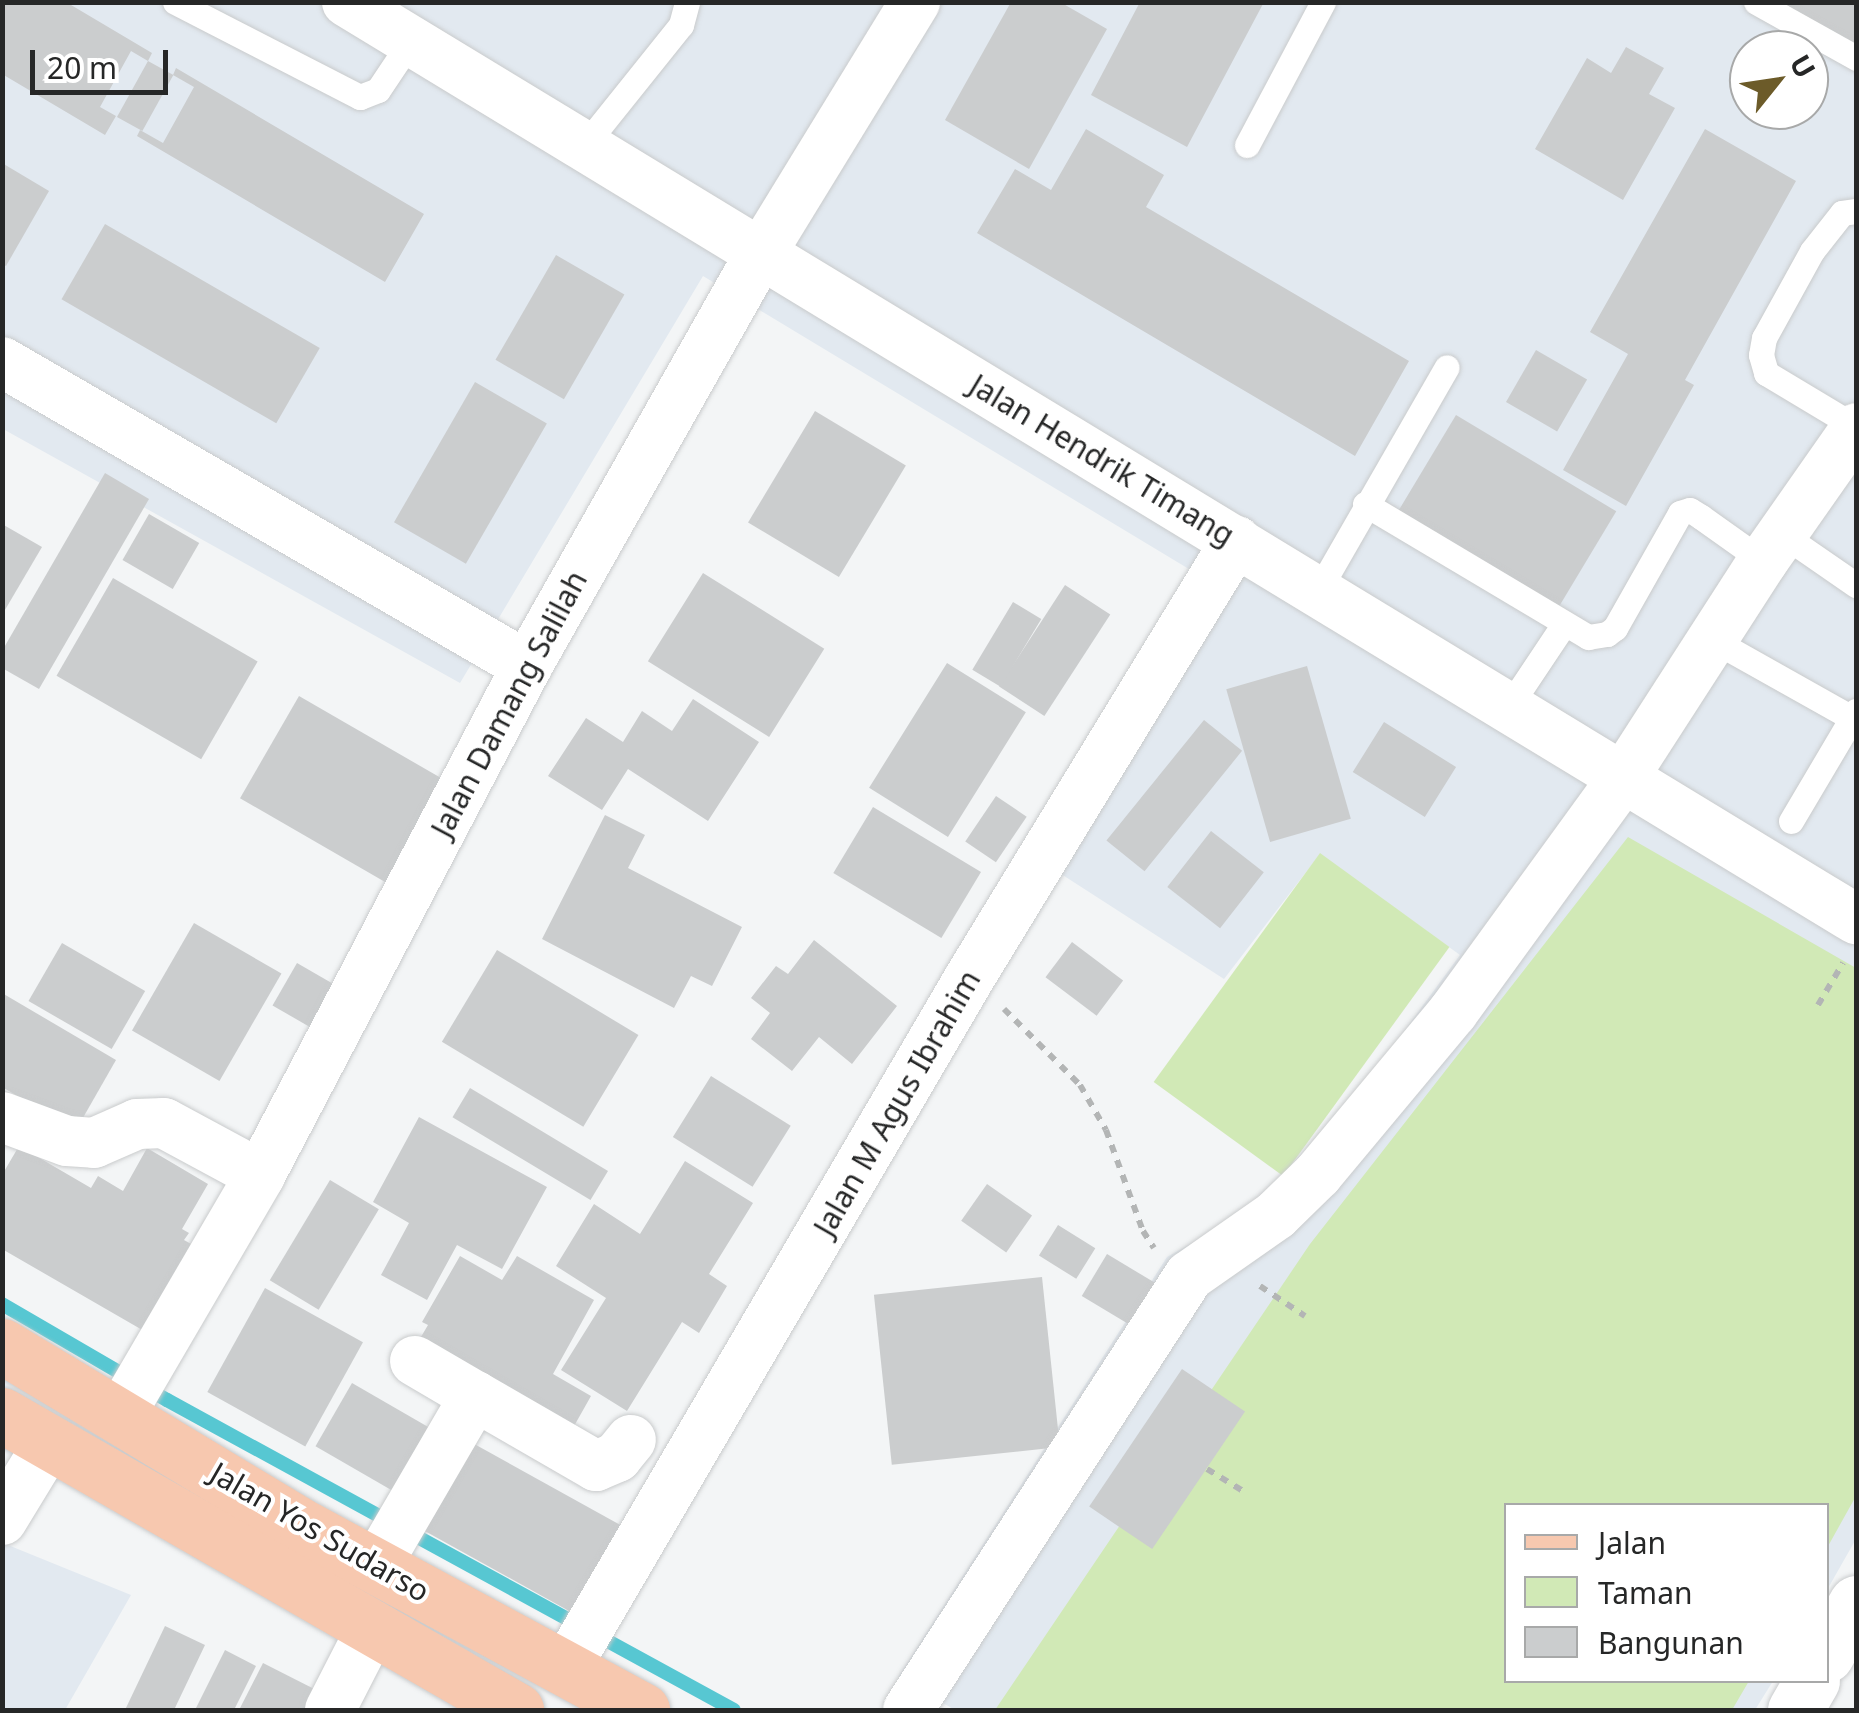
<!DOCTYPE html>
<html>
<head>
<meta charset="utf-8">
<style>
	body { margin:0 }
	#map { position:relative; width:1859px; height:1713px; overflow:hidden; background:#f3f5f6; font-family:"Noto Sans",sans-serif }
	div>[style] { position:absolute }
	.built>* { inset:0; background:#e2e9f0 }
	.green>* { inset:0; background:#d1e9b6; transform-origin:0 0 }
	.stream>* { height:14px; margin:-7px; padding:0 7px; transform-origin:7px; border-radius:7px; background:#57c7d2 }
	.building>* { inset:0; background:#cbcdce; transform-origin:0 0 }
	.path>* { height:6px; margin-top:-3px; transform-origin:0; background:repeating-linear-gradient(90deg,#b3b5b5 0 8px,transparent 0 16px) }
	.roads { filter:drop-shadow(0 0 2px #c9cbcc) drop-shadow(0 0 2px #c9cbcc) }
	.service>* { height:25px; margin:-12.5px; padding:0 12.5px; transform-origin:12.5px; border-radius:12.5px; background:#fff }
	.minor>* { height:50px; margin:-25px; padding:0 25px; transform-origin:25px; border-radius:25px; background:#fff }
	.tertiary>* { height:55px; margin:-27.5px; padding:0 27.5px; transform-origin:27.5px; border-radius:27.5px; background:#fff }
	.primary>* { height:55px; margin:-27.5px; padding:0 27.5px; transform-origin:27.5px; border-radius:27.5px; background:#f7c8af }
	span { translate:-50% -50%; white-space:nowrap; text-align:center; line-height:1.15; -webkit-text-stroke:8px #fff; paint-order:stroke }
	.street-label { font-size:30px; color:#262727 }
	.frame { position:absolute; inset:0; border:5px solid #262727; pointer-events:none }
	.legend { position:absolute; left:1504px; top:1503px; width:325px; height:180px; box-sizing:border-box; background:#fff; border:2px solid #a8a9a9; margin:0; padding:12px 18px; list-style:none; font-size:30px; color:#262727 }
	.legend li { display:flex; align-items:center; gap:20px; height:50px }
	.legend b { width:50px; border:2px solid #a8a9a9 }
	.north { position:absolute; left:1729px; top:30px; width:100px; height:100px; box-sizing:border-box; background:#fff; border:2px solid #a8a9a9; border-radius:50%; rotate:60deg; font-size:28px; font-weight:700; line-height:40px; text-align:center; color:#262727 }
	.north::after { content:''; display:block; margin:auto; width:35px; height:45px; background:#6c5b29; clip-path:polygon(50% 0,100% 100%,50% 72%,0 100%) }
	.scale { position:absolute; left:30px; top:50px; width:138px; height:45px; box-sizing:border-box; border:5px solid #262727; border-top:0; padding-left:12px; font-size:30px; line-height:35px; white-space:nowrap; color:#262727; -webkit-text-stroke:8px #fff; paint-order:stroke }
</style>
</head>
<body>
<div id="map">
	<div class="built">
		<div style="clip-path:polygon(evenodd,3px 3px,1856px 3px,1856px 1539px,1827px 1590px,1826px 1506px,1506px 1506px,1506px 1680px,1773px 1681px,1755px 1710px,955px 1710px,898px 1677px,1167px 1257px,1288px 1189px,1460px 955px,1320px 854px,1224px 979px,1058px 872px,1232px 595px,703px 276px,460px 683px,3px 429px,3px 3px,1749px 50px,1809px 50px,1809px 110px,1749px 110px,1749px 50px)"></div>
		<div style="clip-path:polygon(3px 1543px,131px 1595px,65px 1710px,3px 1710px)"></div>
	</div>
	<div class="green">
		<div style="clip-path:polygon(1628px 837px,1856px 968px,1856px 1496px,1827px 1548px,1826px 1506px,1506px 1506px,1506px 1680px,1749px 1681px,1732px 1710px,995px 1710px,1310px 1244px)"></div>
		<div style="left:1320px;top:853px;width:160px;height:283px;rotate:36deg"></div>
	</div>
	<div class="stream">
		<div style="left:2px;top:1304px;width:191px;rotate:30.2deg"></div>
		<div style="left:167px;top:1400px;width:646px;rotate:28.67deg"></div>
	</div>
	<div class="building">
		<div style="clip-path:polygon(2px 2px,66px 2px,152px 53px,148px 61px,131px 51px,100px 107px,116px 116px,105px 135px,2px 74px)"></div>
		<div style="clip-path:polygon(1011px 2px,1060px 2px,1107px 29px,1029px 169px,945px 120px)"></div>
		<div style="clip-path:polygon(1140px 2px,1264px 2px,1187px 147px,1091px 95px)"></div>
		<div style="clip-path:polygon(1778px 2px,1856px 2px,1856px 45px)"></div>
		<div style="clip-path:polygon(1626px 47px,1664px 68px,1649px 94px,1675px 108px,1623px 200px,1535px 149px,1587px 58px,1611px 73px)"></div>
		<div style="left:148px;top:61px;width:29px;height:64px;rotate:29deg"></div>
		<div style="clip-path:polygon(176px 68px,424px 214px,385px 282px,137px 136px,140px 130px,163px 143px,194px 87px,173px 75px)"></div>
		<div style="clip-path:polygon(1086px 129px,1164px 175px,1146px 207px,1409px 361px,1355px 456px,977px 233px,1015px 169px,1051px 190px)"></div>
		<div style="clip-path:polygon(1705px 129px,1796px 181px,1685px 380px,1694px 385px,1626px 506px,1563px 470px,1628px 354px,1590px 332px)"></div>
		<div style="clip-path:polygon(2px 163px,49px 191px,6px 266px,2px 264px)"></div>
		<div style="left:105px;top:224px;width:248px;height:87px;rotate:30deg"></div>
		<div style="left:556px;top:255px;width:79px;height:121px;rotate:30deg"></div>
		<div style="left:1536px;top:350px;width:59px;height:60px;rotate:30deg"></div>
		<div style="left:475px;top:382px;width:83px;height:162px;rotate:30deg"></div>
		<div style="left:815px;top:411px;width:106px;height:130px;rotate:31deg"></div>
		<div style="left:1456px;top:415px;width:187px;height:112px;rotate:31deg"></div>
		<div style="clip-path:polygon(105px 473px,149px 499px,39px 689px,2px 668px,2px 651px)"></div>
		<div style="left:149px;top:514px;width:58px;height:53px;rotate:30deg"></div>
		<div style="clip-path:polygon(2px 524px,42px 547px,2px 615px)"></div>
		<div style="left:703px;top:573px;width:143px;height:104px;rotate:32deg"></div>
		<div style="left:113px;top:578px;width:167px;height:113px;rotate:30deg"></div>
		<div style="left:1065px;top:585px;width:54px;height:121px;rotate:33deg"></div>
		<div style="left:1013px;top:602px;width:33px;height:79px;rotate:31deg"></div>
		<div style="left:947px;top:663px;width:93px;height:147px;rotate:32deg"></div>
		<div style="left:1307px;top:666px;width:159px;height:84px;rotate:74deg"></div>
		<div style="left:299px;top:696px;width:179px;height:118px;rotate:30deg"></div>
		<div style="clip-path:polygon(693px 699px,759px 742px,708px 821px,628px 769px,602px 810px,548px 776px,586px 718px,623px 742px,642px 711px,672px 731px)"></div>
		<div style="left:1204px;top:720px;width:49px;height:155px;rotate:39deg"></div>
		<div style="left:1384px;top:722px;width:85px;height:59px;rotate:32deg"></div>
		<div style="left:996px;top:796px;width:37px;height:55px;rotate:34deg"></div>
		<div style="left:873px;top:807px;width:126px;height:77px;rotate:31deg"></div>
		<div style="clip-path:polygon(605px 815px,645px 835px,628px 868px,742px 927px,712px 986px,691px 976px,674px 1008px,542px 939px)"></div>
		<div style="left:1211px;top:831px;width:67px;height:71px;rotate:38deg"></div>
		<div style="left:194px;top:923px;width:101px;height:124px;rotate:30deg"></div>
		<div style="clip-path:polygon(814px 940px,897px 1006px,852px 1064px,819px 1037px,792px 1071px,751px 1039px,770px 1013px,751px 998px,776px 966px,788px 974px)"></div>
		<div style="left:1072px;top:942px;width:64px;height:44px;rotate:37deg"></div>
		<div style="left:62px;top:943px;width:96px;height:67px;rotate:30deg"></div>
		<div style="left:497px;top:950px;width:165px;height:107px;rotate:31deg"></div>
		<div style="left:297px;top:963px;width:58px;height:49px;rotate:30deg"></div>
		<div style="clip-path:polygon(2px 993px,116px 1060px,76px 1130px,2px 1087px)"></div>
		<div style="left:711px;top:1076px;width:94px;height:72px;rotate:32deg"></div>
		<div style="left:470px;top:1088px;width:161px;height:34px;rotate:31deg"></div>
		<div style="clip-path:polygon(419px 1117px,547px 1187px,502px 1269px,457px 1245px,427px 1300px,381px 1275px,409px 1223px,373px 1202px)"></div>
		<div style="clip-path:polygon(19px 1146px,91px 1188px,98px 1176px,123px 1191px,147px 1148px,208px 1184px,182px 1229px,189px 1233px,184px 1240px,200px 1249px,151px 1335px,2px 1249px,2px 1175px)"></div>
		<div style="clip-path:polygon(685px 1161px,753px 1203px,709px 1274px,727px 1286px,699px 1333px,682px 1322px,627px 1411px,561px 1370px,606px 1298px,556px 1266px,594px 1204px,640px 1234px)"></div>
		<div style="left:330px;top:1180px;width:57px;height:117px;rotate:31deg"></div>
		<div style="left:987px;top:1184px;width:55px;height:45px;rotate:35deg"></div>
		<div style="left:1058px;top:1225px;width:44px;height:36px;rotate:32deg"></div>
		<div style="left:1107px;top:1254px;width:71px;height:49px;rotate:31deg"></div>
		<div style="clip-path:polygon(460px 1256px,502px 1280px,517px 1256px,594px 1300px,553px 1374px,591px 1396px,569px 1435px,415px 1347px,428px 1325px,422px 1322px)"></div>
		<div style="left:1042px;top:1277px;width:171px;height:169px;rotate:84deg"></div>
		<div style="left:265px;top:1288px;width:112px;height:119px;rotate:29deg"></div>
		<div style="left:1182px;top:1369px;width:76px;height:166px;rotate:34deg"></div>
		<div style="left:352px;top:1383px;width:89px;height:73px;rotate:30deg"></div>
		<div style="left:467px;top:1440px;width:186px;height:100px;rotate:29deg"></div>
		<div style="clip-path:polygon(165px 1626px,205px 1645px,174px 1710px,125px 1710px)"></div>
		<div style="clip-path:polygon(225px 1650px,256px 1666px,234px 1710px,195px 1710px)"></div>
		<div style="clip-path:polygon(263px 1663px,330px 1697px,323px 1710px,239px 1710px)"></div>
	</div>
	<div class="path">
		<div style="left:1818px;top:1005px;width:49px;rotate:-59.2deg"></div>
		<div style="left:1004px;top:1009px;width:107px;rotate:45deg"></div>
		<div style="left:1080px;top:1085px;width:52px;rotate:60deg"></div>
		<div style="left:1106px;top:1130px;width:108px;rotate:69.9deg"></div>
		<div style="left:1143px;top:1231px;width:20px;rotate:57deg"></div>
		<div style="left:1260px;top:1286px;width:54px;rotate:33.7deg"></div>
		<div style="left:1207px;top:1469px;width:42px;rotate:31.4deg"></div>
	</div>
	<div class="roads">
		<div class="service">
			<div style="left:175px;top:2px;width:208px;rotate:27.2deg"></div>
			<div style="left:360px;top:97px;width:19px;rotate:-21deg"></div>
			<div style="left:378px;top:90px;width:58px;rotate:-56.3deg"></div>
			<div style="left:1756px;top:2px;width:115px;rotate:29.2deg"></div>
			<div style="left:1247px;top:145px;width:162px;rotate:-62deg"></div>
			<div style="left:584px;top:146px;width:155px;rotate:-51.3deg"></div>
			<div style="left:681px;top:25px;width:24px;rotate:-75deg"></div>
			<div style="left:1856px;top:211px;width:14px;rotate:172deg"></div>
			<div style="left:1842px;top:213px;width:48px;rotate:128.3deg"></div>
			<div style="left:1812px;top:251px;width:99px;rotate:118.9deg"></div>
			<div style="left:1764px;top:338px;width:17px;rotate:100deg"></div>
			<div style="left:1761px;top:355px;width:19px;rotate:74deg"></div>
			<div style="left:1766px;top:373px;width:105px;rotate:31deg"></div>
			<div style="left:1365px;top:504px;width:260px;rotate:30.8deg"></div>
			<div style="left:1588px;top:637px;width:19px;rotate:-9deg"></div>
			<div style="left:1607px;top:634px;width:10px;rotate:-37deg"></div>
			<div style="left:1615px;top:628px;width:132px;rotate:-60.5deg"></div>
			<div style="left:1680px;top:513px;width:10px;rotate:-17deg"></div>
			<div style="left:1690px;top:510px;width:13px;rotate:32deg"></div>
			<div style="left:1701px;top:517px;width:76px;rotate:35.4deg"></div>
			<div style="left:1782px;top:534px;width:90px;rotate:34.6deg"></div>
			<div style="left:1318px;top:591px;width:258px;rotate:-60.1deg"></div>
			<div style="left:1713px;top:640px;width:159px;rotate:29.3deg"></div>
			<div style="left:1508px;top:708px;width:101px;rotate:-56.3deg"></div>
			<div style="left:1791px;top:821px;width:128px;rotate:-59.4deg"></div>
		</div>
		<div class="minor">
			<div style="left:347px;top:2px;width:1766px;rotate:31.29deg"></div>
			<div style="left:2px;top:362px;width:607px;rotate:30.07deg"></div>
			<div style="left:2px;top:1117px;width:69px;rotate:20.3deg"></div>
			<div style="left:67px;top:1141px;width:27px;rotate:4deg"></div>
			<div style="left:94px;top:1143px;width:47px;rotate:-23.8deg"></div>
			<div style="left:137px;top:1124px;width:27px;rotate:-2deg"></div>
			<div style="left:164px;top:1123px;width:109px;rotate:28.4deg"></div>
			<div style="left:415px;top:1361px;width:69px;rotate:30.3deg"></div>
			<div style="left:120px;top:1415px;width:278px;rotate:-59.7deg"></div>
			<div style="left:260px;top:1175px;width:575px;rotate:-62.32deg"></div>
			<div style="left:527px;top:666px;width:472px;rotate:-60.5deg"></div>
			<div style="left:760px;top:255px;width:297px;rotate:-58.5deg"></div>
			<div style="left:2px;top:1520px;width:92px;rotate:-58.7deg"></div>
			<div style="left:376px;top:1566px;width:197px;rotate:-59.8deg"></div>
			<div style="left:475px;top:1396px;width:140px;rotate:30deg"></div>
			<div style="left:596px;top:1466px;width:23px;rotate:-23deg"></div>
			<div style="left:617px;top:1457px;width:22px;rotate:-51deg"></div>
			<div style="left:565px;top:1669px;width:802px;rotate:-59.66deg"></div>
			<div style="left:970px;top:977px;width:511px;rotate:-58.61deg"></div>
			<div style="left:330px;top:1710px;width:92px;rotate:-62.9deg"></div>
			<div style="left:908px;top:1710px;width:517px;rotate:-57.08deg"></div>
			<div style="left:1189px;top:1276px;width:106px;rotate:-35deg"></div>
			<div style="left:1276px;top:1215px;width:59px;rotate:-44.3deg"></div>
			<div style="left:1318px;top:1174px;width:211px;rotate:-50.2deg"></div>
			<div style="left:1453px;top:1012px;width:289px;rotate:-54deg"></div>
			<div style="left:1623px;top:778px;width:258px;rotate:-57.2deg"></div>
			<div style="left:1763px;top:561px;width:162px;rotate:-55deg"></div>
		</div>
		<div class="tertiary">
			<div style="left:1826px;top:1655px;width:60px;rotate:-60deg"></div>
			<div style="left:1795px;top:1710px;width:34px;rotate:-60deg"></div>
		</div>
		<div class="primary">
			<div style="left:2px;top:1346px;width:356px;rotate:31deg"></div>
			<div style="left:307px;top:1529px;width:381px;rotate:28.4deg"></div>
			<div style="left:2px;top:1415px;width:593px;rotate:29.85deg"></div>
		</div>
	</div>
	<div class="street-label">
		<span style="left:1102px;top:460px;rotate:31deg">Jalan Hendrik Timang</span>
		<span style="left:509px;top:704px;rotate:-62deg">Jalan Damang Salilah</span>
		<span style="left:897px;top:1103px;rotate:-60deg">Jalan M Agus Ibrahim</span>
		<span style="left:320px;top:1532px;rotate:30deg">Jalan Yos Sudarso</span>
	</div>
	<div class="frame"></div>
	<ul class="legend">
	<li><b style="height:12px;background:#f7c8af"></b>Jalan</li>
	<li><b style="height:28px;background:#d1e9b6"></b>Taman</li>
	<li><b style="height:28px;background:#cbcdce"></b>Bangunan</li>
	</ul>
	<div class="north">U</div>
	<div class="scale">20 m</div>
</div>
</body>
</html>
